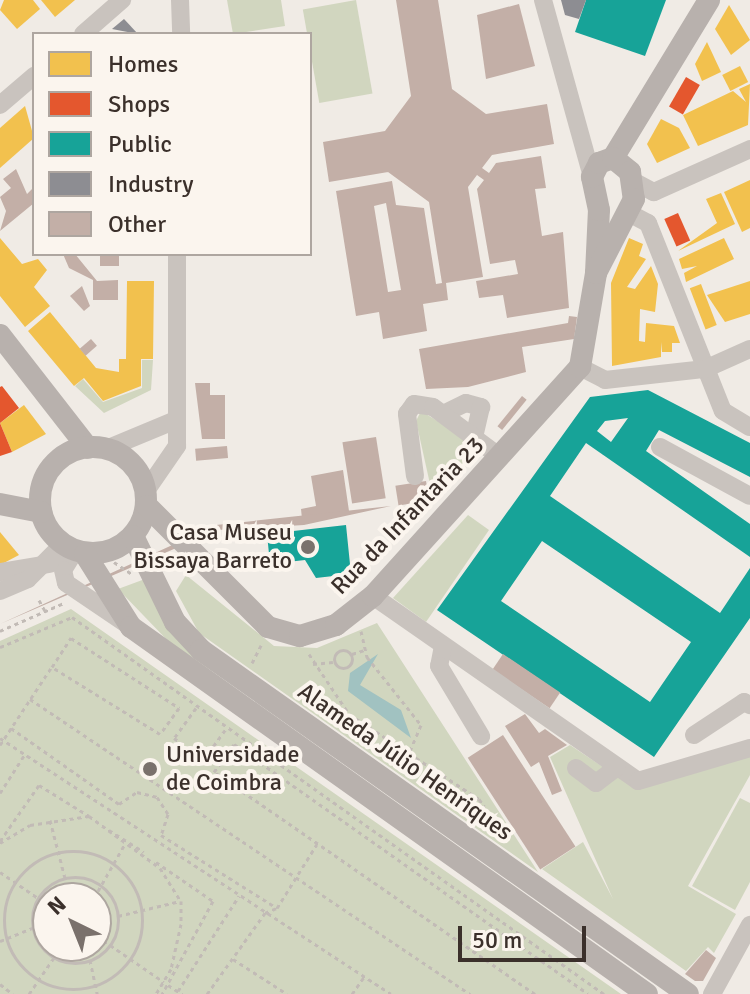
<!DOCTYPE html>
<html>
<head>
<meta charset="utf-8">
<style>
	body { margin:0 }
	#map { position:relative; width:750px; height:994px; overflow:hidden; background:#f0ebe5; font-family:Signika,sans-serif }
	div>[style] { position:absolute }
	.green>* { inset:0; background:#d1d6bf; transform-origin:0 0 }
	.water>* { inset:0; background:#a1c2c1 }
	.homes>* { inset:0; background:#f2c14e; transform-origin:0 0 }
	.shops>* { inset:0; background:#e4572e; transform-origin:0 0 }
	.public>* { inset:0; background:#17a398 }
	.industry>* { inset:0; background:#8d8d92 }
	.building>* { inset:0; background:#c3afa7; transform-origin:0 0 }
	.path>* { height:3px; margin-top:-1.5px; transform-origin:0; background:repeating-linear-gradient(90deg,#c2bbb6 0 4px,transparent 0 8px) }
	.path>.ring { margin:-1.5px; padding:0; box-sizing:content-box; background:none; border:3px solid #c2bbb6; border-radius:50% }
	.minor>* { height:18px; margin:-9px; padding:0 9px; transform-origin:9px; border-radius:9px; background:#c9c3be }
	.major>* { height:22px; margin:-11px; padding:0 11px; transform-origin:11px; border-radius:11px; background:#b8b1ad }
	.major>.ring { margin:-11px; padding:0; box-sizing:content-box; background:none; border:22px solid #b8b1ad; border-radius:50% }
	.dots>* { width:22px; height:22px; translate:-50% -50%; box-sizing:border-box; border:4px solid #fbf5ee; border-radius:50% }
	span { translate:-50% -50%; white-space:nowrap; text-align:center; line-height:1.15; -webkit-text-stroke:8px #fbf5ee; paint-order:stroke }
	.street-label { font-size:24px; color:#3b302b }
	.poi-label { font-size:24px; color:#3b302b }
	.right { translate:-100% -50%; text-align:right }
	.left { translate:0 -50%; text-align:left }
	.legend { position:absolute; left:32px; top:32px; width:280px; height:224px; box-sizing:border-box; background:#fbf5ee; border:2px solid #aea6a0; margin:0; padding:10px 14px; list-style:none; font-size:24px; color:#3b302b }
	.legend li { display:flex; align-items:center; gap:16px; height:40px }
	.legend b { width:40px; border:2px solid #aea6a0 }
	.north { position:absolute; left:32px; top:882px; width:80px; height:80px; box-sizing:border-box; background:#fbf5ee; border:2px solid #aea6a0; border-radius:50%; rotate:317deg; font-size:22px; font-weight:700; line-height:32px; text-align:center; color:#3b302b }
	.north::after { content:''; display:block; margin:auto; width:28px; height:36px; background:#7a716c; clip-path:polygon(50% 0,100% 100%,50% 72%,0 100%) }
	.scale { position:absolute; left:458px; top:926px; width:128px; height:36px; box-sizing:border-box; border:4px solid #3b302b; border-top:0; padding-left:10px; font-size:24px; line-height:28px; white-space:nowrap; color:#3b302b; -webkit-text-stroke:6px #fbf5ee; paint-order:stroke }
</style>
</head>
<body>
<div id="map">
	<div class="green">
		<div style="clip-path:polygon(227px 0,281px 0,285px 26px,233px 34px)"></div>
		<div style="left:356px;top:0;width:95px;height:54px;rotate:80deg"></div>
		<div style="clip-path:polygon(142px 360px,153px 360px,151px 390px,104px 413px,75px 386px,83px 379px,103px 402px,142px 388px)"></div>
		<div style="clip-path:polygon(421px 411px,483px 449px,434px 502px,416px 421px)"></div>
		<div style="clip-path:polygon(468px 515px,489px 530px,426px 622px,393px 598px)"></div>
		<div style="clip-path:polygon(186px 575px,274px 646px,317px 648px,377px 623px,538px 872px,199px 633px,176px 591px)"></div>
		<div style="clip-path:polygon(145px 579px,170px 631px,224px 679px,169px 642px,118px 589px)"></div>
		<div style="clip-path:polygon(evenodd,71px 609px,621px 994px,0 994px,0 641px,71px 609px,48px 898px,96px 898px,96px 946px,48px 946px,48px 898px)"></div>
		<div style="clip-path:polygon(570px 745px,633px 787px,750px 756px,750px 775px,688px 886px,736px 914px,714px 953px,708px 947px,686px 971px,542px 869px,583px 842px,613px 899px,550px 757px)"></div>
		<div style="clip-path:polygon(740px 798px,750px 803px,750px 882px,735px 910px,692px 886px)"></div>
	</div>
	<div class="water">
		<div style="clip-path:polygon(378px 654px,360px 685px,401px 710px,411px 738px,348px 691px,350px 673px)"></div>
	</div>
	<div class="homes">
		<div style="clip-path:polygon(4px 0,33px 0,40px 9px,17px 29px,0 10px)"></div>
		<div style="clip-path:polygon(41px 0,75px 0,55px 17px)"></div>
		<div style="clip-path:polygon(729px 5px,750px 40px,731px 55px,715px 29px)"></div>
		<div style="clip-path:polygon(707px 42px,721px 72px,702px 81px,695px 64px)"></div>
		<div style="left:740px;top:66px;width:18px;height:20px;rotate:63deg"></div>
		<div style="clip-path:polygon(750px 84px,748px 125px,698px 146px,683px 115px,733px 91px,746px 102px,739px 89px)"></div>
		<div style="clip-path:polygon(25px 106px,34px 138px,0 168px,0 128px)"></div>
		<div style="clip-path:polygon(661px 119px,679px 128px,690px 148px,657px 163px,647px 144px)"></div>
		<div style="clip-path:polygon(750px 180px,750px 228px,742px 232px,724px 192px)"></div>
		<div style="clip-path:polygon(721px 193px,735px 224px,678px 251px,717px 223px,706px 199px)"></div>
		<div style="clip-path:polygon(0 238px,22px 264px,38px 259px,47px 270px,34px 287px,50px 306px,25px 327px,0 296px)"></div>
		<div style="clip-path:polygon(629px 238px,643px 244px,639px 256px,646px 259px,627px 287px,635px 289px,651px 266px,658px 284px,655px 312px,640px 309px,639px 341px,645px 342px,646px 323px,674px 326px,680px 343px,672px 343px,672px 352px,662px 352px,661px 342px,661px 357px,612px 366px,611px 283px)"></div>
		<div style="clip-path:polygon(724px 238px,734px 259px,686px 282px,684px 273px,697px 266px,682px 269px,679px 259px)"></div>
		<div style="clip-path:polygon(127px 281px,154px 281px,153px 359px,141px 359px,141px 386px,103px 401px,84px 378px,74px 386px,28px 331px,50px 312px,96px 368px,119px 372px,119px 359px,126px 359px)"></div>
		<div style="clip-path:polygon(750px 281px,750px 314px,725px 322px,707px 295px)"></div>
		<div style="left:701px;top:284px;width:44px;height:12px;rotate:69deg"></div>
		<div style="clip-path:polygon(24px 405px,46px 434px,12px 452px,0 423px)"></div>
		<div style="clip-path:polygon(0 532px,19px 555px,0 565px)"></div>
	</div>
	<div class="shops">
		<div style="left:686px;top:77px;width:16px;height:34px;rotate:30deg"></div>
		<div style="left:678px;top:213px;width:30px;height:15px;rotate:66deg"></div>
		<div style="clip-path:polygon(2px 386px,19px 408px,0 423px,12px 452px,0 456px,0 387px)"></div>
	</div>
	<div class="public">
		<div style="clip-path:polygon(586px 0,666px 0,645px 56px,575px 32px)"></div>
		<div style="clip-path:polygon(evenodd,648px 390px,750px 443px,750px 477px,659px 430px,646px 451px,750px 524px,750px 557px,586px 443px,550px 496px,720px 613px,750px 568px,750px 618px,654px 757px,437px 610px,590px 397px,648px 390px,628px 418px,611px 442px,597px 431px,605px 421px,628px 418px,648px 390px,542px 541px,691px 642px,650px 702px,501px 601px,542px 541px)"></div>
		<div style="clip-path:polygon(346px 525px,351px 574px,316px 578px,305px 560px,270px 564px,267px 534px)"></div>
	</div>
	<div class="industry">
		<div style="clip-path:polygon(561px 0,586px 0,579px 19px,565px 15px)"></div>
		<div style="clip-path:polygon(124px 19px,138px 34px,112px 29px)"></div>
	</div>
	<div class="building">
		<div style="clip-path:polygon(evenodd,396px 0,438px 0,452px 89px,486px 114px,547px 104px,554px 144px,492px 155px,482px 168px,489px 173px,496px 163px,541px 156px,546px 188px,535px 189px,542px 236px,563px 232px,569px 308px,507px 318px,503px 295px,479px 298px,476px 281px,518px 274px,515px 260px,490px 264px,477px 189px,484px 180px,477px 175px,468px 187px,483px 277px,446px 283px,448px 300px,423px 304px,427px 331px,383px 339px,379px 312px,356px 316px,336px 191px,392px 181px,396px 205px,424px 208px,436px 284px,442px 283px,429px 202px,388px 172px,329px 182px,323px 142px,385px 131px,411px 96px,396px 0,386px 203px,401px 290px,388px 292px,374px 206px,386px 203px)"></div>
		<div style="clip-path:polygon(519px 4px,535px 66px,486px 79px,477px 15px)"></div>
		<div style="clip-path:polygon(16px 169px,27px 194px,34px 187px,34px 203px,0 231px,6px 211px,0 197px,11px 188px,3px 179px)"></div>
		<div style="clip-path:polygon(63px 254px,75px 254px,97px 281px,118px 280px,118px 300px,93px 300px,93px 280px,69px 268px)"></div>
		<div style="left:100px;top:254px;width:19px;height:12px"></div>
		<div style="clip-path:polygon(82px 286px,90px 306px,84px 311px,70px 296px)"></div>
		<div style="clip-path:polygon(569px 316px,577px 317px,574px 339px,522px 347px,526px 372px,468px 387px,426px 389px,419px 349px,568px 323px)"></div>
		<div style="left:91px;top:339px;width:9px;height:15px;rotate:49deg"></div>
		<div style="clip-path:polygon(195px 383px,210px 383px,210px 395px,225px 395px,225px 439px,202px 439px)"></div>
		<div style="left:522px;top:396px;width:6px;height:39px;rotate:39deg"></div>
		<div style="left:376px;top:437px;width:62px;height:34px;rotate:81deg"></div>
		<div style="left:227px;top:446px;width:12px;height:32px;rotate:85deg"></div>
		<div style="clip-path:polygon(343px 470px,349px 511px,302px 519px,301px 509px,316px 506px,311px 476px)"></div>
		<div style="left:426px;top:481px;width:20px;height:31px;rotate:81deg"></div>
		<div style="clip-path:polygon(391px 506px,304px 525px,218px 530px,0 624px,216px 525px)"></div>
		<div style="left:503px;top:654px;width:69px;height:19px;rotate:34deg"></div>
		<div style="clip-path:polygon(525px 714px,539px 733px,545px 729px,567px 745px,548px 756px,562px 791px,552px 795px,539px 762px,531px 767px,505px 726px)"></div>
		<div style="left:503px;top:735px;width:133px;height:42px;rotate:57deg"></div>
		<div style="clip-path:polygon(706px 950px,716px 958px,703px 981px,695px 981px,685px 974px)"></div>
	</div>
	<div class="path">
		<div style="left:114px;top:562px;width:22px;rotate:34deg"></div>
		<div style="left:39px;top:600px;width:13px;rotate:61deg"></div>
		<div style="left:0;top:631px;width:70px;rotate:-23.6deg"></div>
		<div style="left:361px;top:631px;width:27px;rotate:77deg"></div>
		<div style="left:367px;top:657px;width:87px;rotate:51.5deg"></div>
		<div style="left:421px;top:725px;width:28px;rotate:113deg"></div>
		<div style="left:71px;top:638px;width:129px;rotate:32.9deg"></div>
		<div style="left:179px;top:708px;width:32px;rotate:126deg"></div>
		<div style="left:160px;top:734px;width:127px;rotate:-148.2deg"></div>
		<div style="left:52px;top:667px;width:35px;rotate:-57deg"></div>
		<div style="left:0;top:647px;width:78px;rotate:-22.6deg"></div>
		<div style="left:72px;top:617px;width:652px;rotate:35.32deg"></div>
		<div class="ring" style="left:334px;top:650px;width:15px;height:15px"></div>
		<div style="left:309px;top:654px;width:72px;rotate:56.3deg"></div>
		<div style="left:349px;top:714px;width:155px;rotate:33.2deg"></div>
		<div style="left:479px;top:799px;width:9px;rotate:54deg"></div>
		<div style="left:484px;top:806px;width:18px;rotate:119deg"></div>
		<div style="left:352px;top:654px;width:16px;rotate:-18deg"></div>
		<div style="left:252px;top:663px;width:20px;rotate:-63deg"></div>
		<div style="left:313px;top:664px;width:20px;rotate:-6deg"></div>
		<div style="left:30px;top:699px;width:530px;rotate:33.84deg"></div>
		<div style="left:196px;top:708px;width:37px;rotate:126deg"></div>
		<div style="left:174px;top:738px;width:37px;rotate:35deg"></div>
		<div style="left:204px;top:759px;width:37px;rotate:-54deg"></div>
		<div style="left:11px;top:728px;width:132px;rotate:35.1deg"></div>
		<div style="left:119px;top:804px;width:22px;rotate:-34deg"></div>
		<div style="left:137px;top:792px;width:21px;rotate:14deg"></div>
		<div style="left:157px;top:797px;width:20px;rotate:57deg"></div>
		<div style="left:168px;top:814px;width:22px;rotate:108deg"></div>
		<div style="left:161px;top:835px;width:137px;rotate:32.2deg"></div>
		<div style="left:0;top:738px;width:467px;rotate:33.2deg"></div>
		<div style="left:0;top:745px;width:92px;rotate:-56.5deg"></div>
		<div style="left:0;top:793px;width:46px;rotate:-57.3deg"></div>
		<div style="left:50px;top:820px;width:60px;rotate:75.5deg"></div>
		<div style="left:109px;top:830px;width:41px;rotate:32.2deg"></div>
		<div style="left:0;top:841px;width:68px;rotate:-55.1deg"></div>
		<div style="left:39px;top:785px;width:59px;rotate:31.8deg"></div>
		<div style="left:0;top:843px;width:35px;rotate:-31deg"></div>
		<div style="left:30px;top:825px;width:60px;rotate:-8.7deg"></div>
		<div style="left:89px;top:816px;width:88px;rotate:36.2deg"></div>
		<div style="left:160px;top:868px;width:39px;rotate:58deg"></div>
		<div style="left:181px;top:901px;width:23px;rotate:90deg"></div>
		<div style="left:181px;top:924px;width:46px;rotate:102.5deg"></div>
		<div style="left:171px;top:969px;width:29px;rotate:121deg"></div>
		<div class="ring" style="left:4px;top:851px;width:135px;height:135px"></div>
		<div style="left:156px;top:862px;width:69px;rotate:34.4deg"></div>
		<div style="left:213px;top:901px;width:106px;rotate:118.7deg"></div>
		<div style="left:0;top:872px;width:58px;rotate:34.5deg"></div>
		<div class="ring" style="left:32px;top:877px;width:83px;height:83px"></div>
		<div style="left:94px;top:898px;width:64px;rotate:-60.3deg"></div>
		<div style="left:96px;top:909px;width:28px;rotate:90deg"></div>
		<div style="left:118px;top:916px;width:64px;rotate:-13.6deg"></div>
		<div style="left:97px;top:936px;width:81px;rotate:34.5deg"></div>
		<div style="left:0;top:941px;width:35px;rotate:-22deg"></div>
		<div style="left:67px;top:946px;width:18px"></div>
		<div style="left:233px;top:959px;width:64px;rotate:32.9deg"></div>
		<div style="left:90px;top:960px;width:35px;rotate:78deg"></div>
		<div style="left:0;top:984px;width:16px;rotate:38deg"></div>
		<div style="left:168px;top:985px;width:17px;rotate:33deg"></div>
		<div style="left:178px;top:991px;width:113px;rotate:-57.3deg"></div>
		<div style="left:29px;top:994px;width:58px;rotate:-55.5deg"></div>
		<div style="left:207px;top:994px;width:100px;rotate:-54.4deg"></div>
		<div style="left:265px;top:913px;width:13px;rotate:-23deg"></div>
		<div style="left:277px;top:908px;width:75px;rotate:-58deg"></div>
		<div style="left:352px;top:994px;width:21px;rotate:-55deg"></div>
		<div style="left:535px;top:994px;width:390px;rotate:-145.3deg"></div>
		<div style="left:214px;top:772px;width:34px;rotate:-54deg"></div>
		<div style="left:234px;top:744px;width:433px;rotate:35.2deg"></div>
	</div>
	<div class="minor">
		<div style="left:180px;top:0;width:34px;rotate:88deg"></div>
		<div style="left:543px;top:0;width:184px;rotate:74.5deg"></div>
		<div style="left:83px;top:34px;width:52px;rotate:-41.1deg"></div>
		<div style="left:0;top:105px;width:45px;rotate:-40.5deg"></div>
		<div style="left:631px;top:180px;width:26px;rotate:28deg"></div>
		<div style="left:654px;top:192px;width:105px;rotate:-24.1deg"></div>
		<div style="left:627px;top:212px;width:24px;rotate:28deg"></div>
		<div style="left:648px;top:223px;width:202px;rotate:68.3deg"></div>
		<div style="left:723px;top:411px;width:31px;rotate:31deg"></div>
		<div style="left:580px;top:367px;width:28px;rotate:27deg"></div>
		<div style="left:605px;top:380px;width:101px;rotate:-6.3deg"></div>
		<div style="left:705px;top:369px;width:49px;rotate:-24deg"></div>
		<div style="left:443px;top:414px;width:25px;rotate:-26deg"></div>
		<div style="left:466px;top:403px;width:16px;rotate:15deg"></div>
		<div style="left:481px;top:407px;width:27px;rotate:103deg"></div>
		<div style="left:660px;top:447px;width:102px;rotate:28.6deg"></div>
		<div style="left:106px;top:449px;width:76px;rotate:-22.5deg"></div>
		<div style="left:415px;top:476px;width:63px;rotate:-97.4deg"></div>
		<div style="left:407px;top:414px;width:12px;rotate:-55deg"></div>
		<div style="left:414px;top:404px;width:19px;rotate:9deg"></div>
		<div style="left:433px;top:407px;width:84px;rotate:36.7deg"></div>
		<div style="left:146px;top:491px;width:55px;rotate:-55.4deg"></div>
		<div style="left:177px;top:446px;width:192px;rotate:-90deg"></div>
		<div style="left:75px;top:551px;width:22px;rotate:122deg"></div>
		<div style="left:63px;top:570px;width:13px;rotate:77deg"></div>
		<div style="left:66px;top:583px;width:78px;rotate:34.1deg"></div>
		<div style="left:0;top:572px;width:50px;rotate:-9.3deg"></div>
		<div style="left:0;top:591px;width:30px;rotate:-23deg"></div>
		<div style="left:28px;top:579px;width:48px;rotate:-45deg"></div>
		<div style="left:373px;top:596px;width:323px;rotate:34.9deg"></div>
		<div style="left:638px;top:781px;width:117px;rotate:-16.4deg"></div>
		<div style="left:443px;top:646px;width:20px;rotate:101deg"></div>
		<div style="left:439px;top:666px;width:82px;rotate:59deg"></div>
		<div style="left:694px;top:735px;width:60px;rotate:-33.4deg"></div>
		<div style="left:744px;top:702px;width:7px;rotate:27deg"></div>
		<div style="left:576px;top:768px;width:25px;rotate:37deg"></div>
		<div style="left:596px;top:783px;width:26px;rotate:-37deg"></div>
		<div style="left:712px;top:994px;width:79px;rotate:-61.2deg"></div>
	</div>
	<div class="major">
		<div style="left:613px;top:158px;width:185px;rotate:-58.7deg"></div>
		<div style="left:0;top:335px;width:143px;rotate:52.1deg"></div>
		<div class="ring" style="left:40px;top:447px;width:84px;height:84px"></div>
		<div style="left:0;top:504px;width:42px;rotate:11deg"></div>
		<div style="left:147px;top:506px;width:171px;rotate:45deg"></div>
		<div style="left:268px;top:627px;width:33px;rotate:16deg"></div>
		<div style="left:300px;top:636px;width:38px;rotate:-17deg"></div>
		<div style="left:336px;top:625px;width:47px;rotate:-38.1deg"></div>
		<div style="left:373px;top:596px;width:309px;rotate:-47.9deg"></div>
		<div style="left:580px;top:367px;width:95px;rotate:-80.3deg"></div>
		<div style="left:596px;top:273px;width:63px;rotate:-87.3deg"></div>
		<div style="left:599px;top:210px;width:34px;rotate:-102deg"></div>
		<div style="left:592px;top:177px;width:16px;rotate:-63deg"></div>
		<div style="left:599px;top:163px;width:15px;rotate:-20deg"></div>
		<div style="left:613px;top:158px;width:22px;rotate:39deg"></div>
		<div style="left:630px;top:172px;width:27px;rotate:82deg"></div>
		<div style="left:634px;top:199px;width:83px;rotate:117.2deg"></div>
		<div style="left:133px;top:536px;width:96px;rotate:64deg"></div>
		<div style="left:175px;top:622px;width:38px;rotate:47deg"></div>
		<div style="left:201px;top:650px;width:596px;rotate:35.24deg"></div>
		<div style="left:85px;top:554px;width:86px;rotate:57.8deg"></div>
		<div style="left:131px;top:627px;width:633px;rotate:35.42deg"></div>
	</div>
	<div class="dots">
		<div style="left:308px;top:547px;background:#7a716c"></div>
		<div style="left:150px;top:769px;background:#7a716c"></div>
	</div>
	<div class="street-label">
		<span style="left:408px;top:516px;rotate:-46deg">Rua da Infantaria 23</span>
		<span style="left:405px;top:762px;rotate:35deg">Alameda Júlio Henriques</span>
	</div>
	<div class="poi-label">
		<span class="right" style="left:292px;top:547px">Casa Museu<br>Bissaya Barreto</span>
		<span class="left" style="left:166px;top:769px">Universidade<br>de Coimbra</span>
	</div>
	<ul class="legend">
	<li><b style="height:22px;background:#f2c14e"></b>Homes</li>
	<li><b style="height:22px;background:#e4572e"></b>Shops</li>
	<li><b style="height:22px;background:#17a398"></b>Public</li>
	<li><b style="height:22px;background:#8d8d92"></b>Industry</li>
	<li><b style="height:22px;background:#c3afa7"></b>Other</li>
	</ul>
	<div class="north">N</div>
	<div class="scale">50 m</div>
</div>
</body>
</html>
